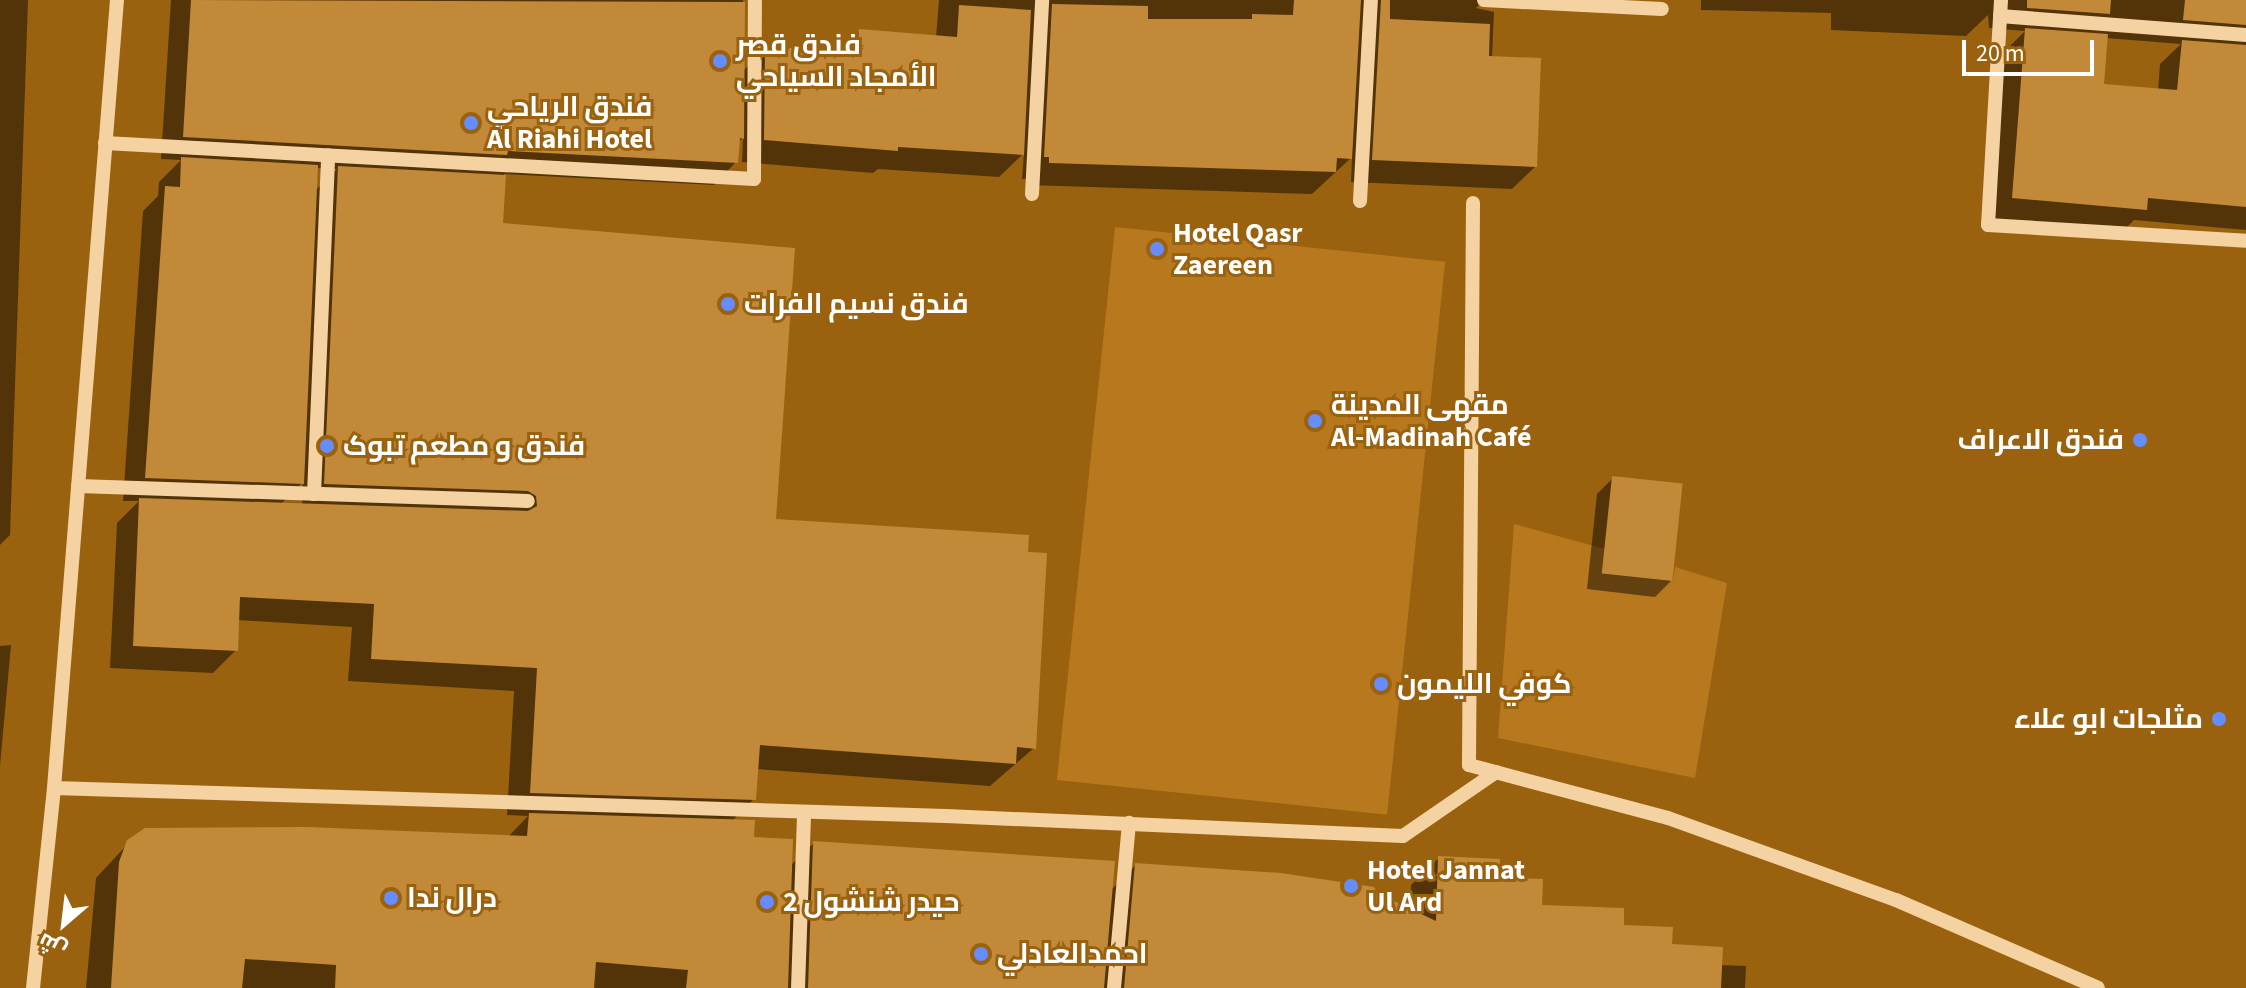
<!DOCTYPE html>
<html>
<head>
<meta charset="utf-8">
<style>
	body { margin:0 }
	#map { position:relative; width:2246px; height:988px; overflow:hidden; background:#9a620f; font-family:"Source Sans 3",Cairo,sans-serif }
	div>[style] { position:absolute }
	.green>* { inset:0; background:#b8781e; transform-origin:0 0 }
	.shadow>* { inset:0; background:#0007 }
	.building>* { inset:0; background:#c28938; transform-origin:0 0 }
	.minor>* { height:14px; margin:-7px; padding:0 7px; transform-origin:7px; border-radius:7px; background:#f5d2a2 }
	.dots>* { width:22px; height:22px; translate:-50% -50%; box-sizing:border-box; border:4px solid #9a620f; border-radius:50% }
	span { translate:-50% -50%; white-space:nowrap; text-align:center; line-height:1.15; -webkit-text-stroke:6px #9a620f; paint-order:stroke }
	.poi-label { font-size:28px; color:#fff; font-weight:700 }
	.left { translate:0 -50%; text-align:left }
	.right { translate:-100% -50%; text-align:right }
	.north { position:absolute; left:24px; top:884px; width:80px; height:80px; -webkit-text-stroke:6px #9a620f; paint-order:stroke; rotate:208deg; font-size:22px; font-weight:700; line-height:32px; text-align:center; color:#fff }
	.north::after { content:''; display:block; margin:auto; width:28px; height:36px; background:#fff; clip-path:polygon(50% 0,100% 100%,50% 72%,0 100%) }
	.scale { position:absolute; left:1962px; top:40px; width:132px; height:36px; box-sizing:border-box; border:4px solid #fff; border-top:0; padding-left:10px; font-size:24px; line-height:28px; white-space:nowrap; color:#fff; -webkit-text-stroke:6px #9a620f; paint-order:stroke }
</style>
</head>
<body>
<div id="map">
	<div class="green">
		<div style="left:1115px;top:227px;width:332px;height:556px;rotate:6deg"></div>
		<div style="clip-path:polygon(1514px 524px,1605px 549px,1603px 574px,1673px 581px,1675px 567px,1727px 583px,1695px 778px,1498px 738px)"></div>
	</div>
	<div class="shadow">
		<div style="clip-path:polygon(0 0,28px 0,10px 535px,0 545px)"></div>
		<div style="clip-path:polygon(evenodd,171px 0,743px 0,743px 71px,766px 48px,838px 54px,860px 31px,936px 37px,939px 0,1484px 0,1476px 8px,1494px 12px,1492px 58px,1535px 167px,1512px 189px,1351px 182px,1352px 157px,1312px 194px,1027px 185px,1027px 179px,1022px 179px,1024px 153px,999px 177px,878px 169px,873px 173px,742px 162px,743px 138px,738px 142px,736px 162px,714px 185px,504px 174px,500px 225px,774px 521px,1034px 748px,990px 786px,756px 769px,754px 799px,732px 821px,790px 866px,814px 843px,1111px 890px,1136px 865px,1376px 895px,1410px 911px,1411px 885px,1439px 858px,1497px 879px,1540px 907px,1622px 927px,1720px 965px,1746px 966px,1745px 988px,86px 988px,96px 878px,137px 834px,160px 828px,508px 837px,528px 816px,507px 815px,514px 691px,348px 681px,352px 627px,237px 620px,236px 650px,213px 673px,110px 668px,117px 523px,139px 501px,123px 501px,143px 211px,158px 196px,159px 182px,181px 160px,161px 159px,171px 0,315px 168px,337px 169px,314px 192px,315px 168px,171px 0,303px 482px,302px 506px,280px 505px,303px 482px)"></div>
		<div style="clip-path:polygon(evenodd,1701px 0,2246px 0,2246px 230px,2134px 220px,2123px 231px,1991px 220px,2004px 52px,2025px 31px,1989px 28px,1988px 15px,1966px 36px,1831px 30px,1831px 13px,1701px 10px,1701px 0,2106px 38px,2181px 44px,2160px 64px,2158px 91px,2102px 86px,2106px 38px)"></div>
		<div style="clip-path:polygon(1613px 478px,1671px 581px,1655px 597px,1587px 589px,1597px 494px)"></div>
		<div style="clip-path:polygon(11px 645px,0 766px,0 646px)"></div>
	</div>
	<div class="building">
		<div style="clip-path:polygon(191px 0,745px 2px,744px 139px,740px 138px,738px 163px,508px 151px,507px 155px,183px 137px)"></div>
		<div style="clip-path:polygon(1294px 0,1361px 0,1352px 159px,1337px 158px,1336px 172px,1049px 163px,1049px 157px,1044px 157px,1052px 4px,1148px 6px,1148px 19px,1252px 19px,1252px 14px,1293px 15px)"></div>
		<div style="clip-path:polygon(1381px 0,1390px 0,1390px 19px,1490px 24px,1489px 56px,1541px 58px,1537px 167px,1372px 160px)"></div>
		<div style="clip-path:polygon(2027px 0,2111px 0,2110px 14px,2027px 8px)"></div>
		<div style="clip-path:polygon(2185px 0,2246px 0,2246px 25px,2183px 20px)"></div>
		<div style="clip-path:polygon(959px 5px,1031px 10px,1024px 155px,898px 147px,898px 151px,764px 140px,765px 46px,857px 53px,859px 29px,957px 37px)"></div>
		<div style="clip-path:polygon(2025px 28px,2108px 34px,2104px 84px,2177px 90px,2182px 40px,2246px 45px,2246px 207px,2148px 198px,2147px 210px,2012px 198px)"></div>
		<div style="clip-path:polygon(181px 157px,318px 165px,304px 484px,145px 478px,165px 186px,180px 187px)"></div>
		<div style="clip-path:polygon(338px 166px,506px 175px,503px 223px,795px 248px,776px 519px,1029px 535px,1028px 552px,1047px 553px,1036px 749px,1017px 747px,1016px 764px,760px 745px,756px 800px,530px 793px,537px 668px,371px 659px,374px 604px,240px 597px,238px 651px,133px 646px,139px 498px,528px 511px,537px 506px,536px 496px,528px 491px,324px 484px)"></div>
		<div style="left:1612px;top:476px;width:71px;height:98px;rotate:6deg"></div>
		<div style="clip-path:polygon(529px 813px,755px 820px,754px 837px,793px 839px,788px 988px,686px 988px,688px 970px,596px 962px,594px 988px,335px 988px,336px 965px,245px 959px,242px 988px,111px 988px,119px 862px,127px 840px,145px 828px,307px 827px,527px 836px)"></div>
		<div style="clip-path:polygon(813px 841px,1115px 861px,1104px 988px,808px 988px)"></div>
		<div style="clip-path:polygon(1438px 856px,1500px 859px,1499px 877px,1543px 879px,1542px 905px,1624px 908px,1624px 925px,1673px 927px,1672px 944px,1723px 947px,1721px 988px,1124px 988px,1135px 863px,1281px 873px,1374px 887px,1377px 893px,1436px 921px)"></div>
	</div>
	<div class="minor">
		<div style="left:1484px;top:0;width:178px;rotate:2.9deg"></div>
		<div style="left:2001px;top:0;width:225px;rotate:93.3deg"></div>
		<div style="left:1988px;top:225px;width:258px;rotate:3.5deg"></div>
		<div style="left:2000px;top:16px;width:247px;rotate:4.4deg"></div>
		<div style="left:105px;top:143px;width:650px;rotate:3.17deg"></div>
		<div style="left:754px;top:179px;width:179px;rotate:-89.7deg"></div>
		<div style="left:1032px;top:194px;width:194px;rotate:-87deg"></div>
		<div style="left:1360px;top:201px;width:201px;rotate:-86.9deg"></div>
		<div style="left:1473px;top:203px;width:562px;rotate:90.41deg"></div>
		<div style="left:1469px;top:765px;width:206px;rotate:14.9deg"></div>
		<div style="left:1668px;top:818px;width:242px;rotate:19.8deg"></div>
		<div style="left:1896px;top:900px;width:220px;rotate:23.5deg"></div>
		<div style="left:78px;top:486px;width:450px;rotate:1.9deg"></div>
		<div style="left:314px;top:494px;width:339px;rotate:-87.6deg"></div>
		<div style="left:54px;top:788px;width:892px;rotate:1.8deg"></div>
		<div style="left:946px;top:816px;width:457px;rotate:2.5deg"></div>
		<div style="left:1403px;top:836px;width:113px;rotate:-34.5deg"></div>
		<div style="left:33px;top:988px;width:201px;rotate:-84deg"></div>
		<div style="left:54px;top:788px;width:791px;rotate:-85.43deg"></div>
		<div style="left:798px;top:988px;width:176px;rotate:-88deg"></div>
		<div style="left:1114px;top:988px;width:166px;rotate:-84.8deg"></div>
	</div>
	<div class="dots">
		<div style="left:720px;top:61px;background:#668dff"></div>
		<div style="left:471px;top:123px;background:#668dff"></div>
		<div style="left:1157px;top:249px;background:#668dff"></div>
		<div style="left:728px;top:304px;background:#668dff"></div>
		<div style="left:1315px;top:421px;background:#668dff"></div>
		<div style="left:2140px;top:440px;background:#668dff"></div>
		<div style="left:327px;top:446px;background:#668dff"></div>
		<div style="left:1381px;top:684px;background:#668dff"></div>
		<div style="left:2219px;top:719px;background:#668dff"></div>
		<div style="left:1351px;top:886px;background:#668dff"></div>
		<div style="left:391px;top:898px;background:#668dff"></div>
		<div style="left:767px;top:902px;background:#668dff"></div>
		<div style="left:981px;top:954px;background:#668dff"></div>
	</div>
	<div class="poi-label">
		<span class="left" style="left:736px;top:61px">فندق قصر<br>الأمجاد السياحي</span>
		<span class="left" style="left:487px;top:123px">فندق الرياحي<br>Al Riahi Hotel</span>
		<span class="left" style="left:1173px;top:249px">Hotel Qasr<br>Zaereen</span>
		<span class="left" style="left:744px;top:304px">فندق نسيم الفرات</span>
		<span class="left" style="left:1331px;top:421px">مقهى المدينة<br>Al-Madinah Café</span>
		<span class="right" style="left:2124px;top:440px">فندق الاعراف</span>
		<span class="left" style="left:343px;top:446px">فندق و مطعم تبوک</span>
		<span class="left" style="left:1397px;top:684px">كوفي الليمون</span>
		<span class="right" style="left:2203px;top:719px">مثلجات ابو علاء</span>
		<span class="left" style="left:1367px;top:886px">Hotel Jannat<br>Ul Ard</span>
		<span class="left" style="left:407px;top:898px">درال ندا</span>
		<span class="left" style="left:783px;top:902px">حيدر شنشول 2</span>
		<span class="left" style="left:997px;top:954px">احمدالعادلي</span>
	</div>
	<div class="north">ش</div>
	<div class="scale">20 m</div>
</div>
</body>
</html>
